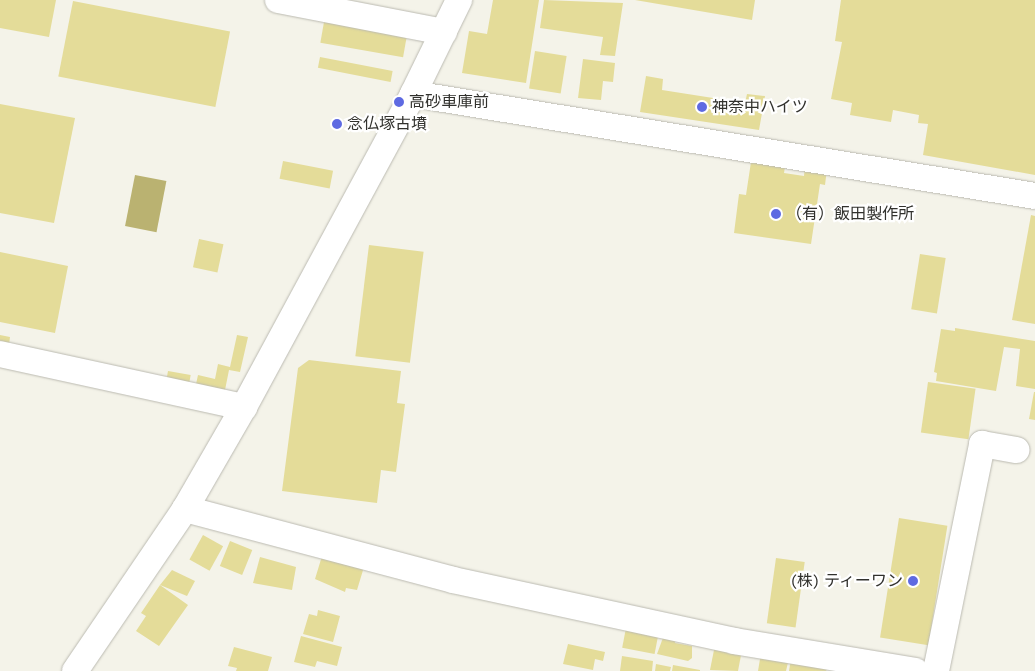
<!DOCTYPE html>
<html>
<head>
<meta charset="utf-8">
<style>
	body { margin:0 }
	#map { position:relative; width:1035px; height:671px; overflow:hidden; background:#f4f3e9; font-family:"Work Sans","Noto Sans JP",sans-serif }
	div>[style] { position:absolute }
	.water>* { inset:0; background:#bab271; transform-origin:0 0 }
	.building>* { inset:0; background:#e4dc99; transform-origin:0 0 }
	.roads { filter:drop-shadow(0 0 1px #bbbab1) drop-shadow(0 0 1px #bbbab1) }
	.minor>* { height:26px; margin:-13px; padding:0 13px; transform-origin:13px; border-radius:13px; background:#fff }
	.dots>* { width:14px; height:14px; translate:-50% -50%; box-sizing:border-box; border:2px solid #fff; border-radius:50% }
	span { translate:-50% -50%; white-space:nowrap; text-align:center; line-height:1.15; -webkit-text-stroke:4.5px #fff; paint-order:stroke }
	.poi-label { font-size:16px; color:#31312d }
	.left { translate:0 -50%; text-align:left }
	.right { translate:-100% -50%; text-align:right }
</style>
</head>
<body>
<div id="map">
	<div class="water">
		<div style="left:135px;top:175px;width:32px;height:52px;rotate:11deg"></div>
	</div>
	<div class="building">
		<div style="clip-path:polygon(0 0,56px 0,49px 37px,0 28px)"></div>
		<div style="clip-path:polygon(493px 0,539px 0,526px 83px,462px 73px,469px 31px,487px 34px)"></div>
		<div style="clip-path:polygon(544px 0,623px 3px,615px 56px,600px 55px,603px 37px,540px 28px)"></div>
		<div style="clip-path:polygon(635px 0,755px 0,752px 20px)"></div>
		<div style="clip-path:polygon(841px 0,1035px 0,1035px 175px,923px 155px,928px 124px,918px 123px,919px 115px,893px 110px,891px 122px,850px 115px,852px 103px,831px 99px,842px 42px,835px 41px)"></div>
		<div style="left:73px;top:1px;width:160px;height:77px;rotate:11deg"></div>
		<div style="left:324px;top:22px;width:84px;height:21px;rotate:10deg"></div>
		<div style="left:535px;top:51px;width:32px;height:38px;rotate:9deg"></div>
		<div style="left:320px;top:57px;width:74px;height:11px;rotate:11deg"></div>
		<div style="clip-path:polygon(583px 59px,615px 63px,613px 82px,603px 81px,601px 100px,578px 98px)"></div>
		<div style="clip-path:polygon(646px 76px,663px 79px,662px 90px,745px 103px,747px 94px,765px 96px,759px 130px,640px 112px)"></div>
		<div style="clip-path:polygon(0 104px,75px 118px,54px 223px,0 213px)"></div>
		<div style="left:283px;top:161px;width:51px;height:18px;rotate:11deg"></div>
		<div style="clip-path:polygon(751px 162px,785px 167px,784px 173px,804px 176px,805px 166px,827px 169px,825px 185px,820px 184px,811px 244px,734px 233px,739px 194px,746px 195px)"></div>
		<div style="clip-path:polygon(1031px 215px,1035px 216px,1035px 324px,1012px 320px)"></div>
		<div style="left:199px;top:239px;width:25px;height:29px;rotate:12deg"></div>
		<div style="left:369px;top:245px;width:55px;height:112px;rotate:7deg"></div>
		<div style="clip-path:polygon(0 252px,68px 266px,55px 333px,0 322px)"></div>
		<div style="left:920px;top:254px;width:26px;height:56px;rotate:9deg"></div>
		<div style="clip-path:polygon(955px 328px,1035px 341px,1035px 389px,1016px 386px,1020px 349px,1004px 347px,996px 391px,936px 381px,937px 373px,934px 372px,941px 329px,955px 331px)"></div>
		<div style="clip-path:polygon(0 335px,10px 337px,9px 345px,0 344px)"></div>
		<div style="clip-path:polygon(237px 335px,248px 337px,240px 372px,229px 370px,225px 390px,196px 384px,198px 375px,215px 379px,218px 364px,230px 367px)"></div>
		<div style="clip-path:polygon(309px 360px,401px 371px,397px 403px,405px 404px,396px 472px,381px 470px,377px 503px,282px 491px,298px 368px)"></div>
		<div style="left:168px;top:371px;width:23px;height:10px;rotate:10deg"></div>
		<div style="left:928px;top:382px;width:48px;height:51px;rotate:8deg"></div>
		<div style="clip-path:polygon(1034px 392px,1035px 392px,1035px 420px,1029px 419px)"></div>
		<div style="left:899px;top:518px;width:49px;height:121px;rotate:9deg"></div>
		<div style="left:203px;top:535px;width:23px;height:28px;rotate:29deg"></div>
		<div style="left:230px;top:541px;width:24px;height:27px;rotate:22deg"></div>
		<div style="clip-path:polygon(322px 556px,364px 567px,357px 590px,346px 588px,345px 592px,315px 579px)"></div>
		<div style="clip-path:polygon(260px 557px,296px 567px,292px 590px,253px 583px)"></div>
		<div style="left:776px;top:558px;width:29px;height:66px;rotate:8deg"></div>
		<div style="clip-path:polygon(172px 570px,195px 581px,187px 596px,160px 585px)"></div>
		<div style="clip-path:polygon(160px 585px,188px 605px,159px 646px,136px 631px,146px 616px,141px 613px)"></div>
		<div style="clip-path:polygon(318px 610px,340px 616px,333px 642px,303px 634px,309px 614px,317px 616px)"></div>
		<div style="left:626px;top:628px;width:33px;height:20px;rotate:11deg"></div>
		<div style="clip-path:polygon(664px 635px,676px 638px,675px 643px,692px 646px,692px 658px,688px 661px,657px 654px)"></div>
		<div style="clip-path:polygon(301px 636px,342px 647px,337px 666px,317px 661px,315px 667px,294px 662px)"></div>
		<div style="clip-path:polygon(568px 644px,605px 652px,603px 661px,595px 659px,593px 670px,563px 664px)"></div>
		<div style="clip-path:polygon(715px 645px,742px 650px,738px 671px,710px 670px)"></div>
		<div style="clip-path:polygon(234px 647px,272px 657px,268px 671px,236px 671px,237px 668px,228px 666px)"></div>
		<div style="clip-path:polygon(761px 653px,789px 658px,786px 671px,758px 671px)"></div>
		<div style="clip-path:polygon(622px 656px,653px 661px,652px 671px,620px 671px)"></div>
		<div style="clip-path:polygon(791px 659px,827px 669px,826px 671px,789px 671px)"></div>
		<div style="clip-path:polygon(656px 664px,671px 667px,670px 671px,655px 671px)"></div>
		<div style="clip-path:polygon(673px 665px,700px 670px,700px 671px,672px 671px)"></div>
	</div>
	<div class="roads">
		<div class="minor">
			<div style="left:278px;top:0;width:169px;rotate:10.9deg"></div>
			<div style="left:413px;top:94px;width:630px;rotate:9.31deg"></div>
			<div style="left:0;top:354px;width:250px;rotate:12.3deg"></div>
			<div style="left:185px;top:509px;width:277px;rotate:14.8deg"></div>
			<div style="left:453px;top:580px;width:288px;rotate:12.2deg"></div>
			<div style="left:734px;top:641px;width:184px;rotate:9.4deg"></div>
			<div style="left:75px;top:671px;width:196px;rotate:-55.8deg"></div>
			<div style="left:185px;top:509px;width:118px;rotate:-60deg"></div>
			<div style="left:244px;top:407px;width:356px;rotate:-61.6deg"></div>
			<div style="left:413px;top:94px;width:105px;rotate:-63.9deg"></div>
			<div style="left:936px;top:671px;width:232px;rotate:-78.5deg"></div>
			<div style="left:982px;top:444px;width:35px;rotate:10deg"></div>
		</div>
	</div>
	<div class="dots">
		<div style="left:399px;top:102px;background:#5e6ae2"></div>
		<div style="left:702px;top:107px;background:#5e6ae2"></div>
		<div style="left:337px;top:124px;background:#5e6ae2"></div>
		<div style="left:776px;top:214px;background:#5e6ae2"></div>
		<div style="left:913px;top:581px;background:#5e6ae2"></div>
	</div>
	<div class="poi-label">
		<span class="left" style="left:409px;top:102px">高砂車庫前</span>
		<span class="left" style="left:712px;top:107px">神奈中ハイツ</span>
		<span class="left" style="left:347px;top:124px">念仏塚古墳</span>
		<span class="left" style="left:786px;top:214px">（有）飯田製作所</span>
		<span class="right" style="left:903px;top:581px">(株) ティーワン</span>
	</div>
</div>
</body>
</html>
